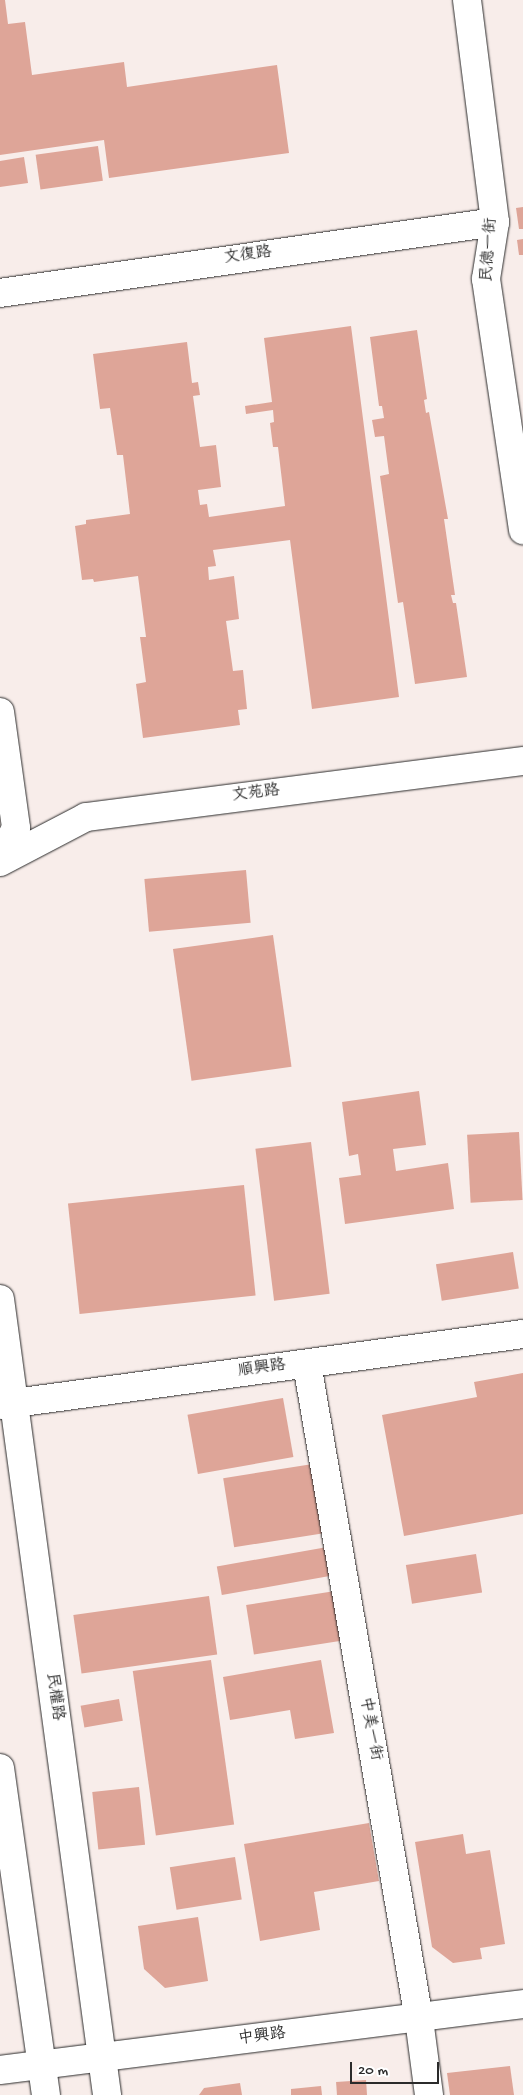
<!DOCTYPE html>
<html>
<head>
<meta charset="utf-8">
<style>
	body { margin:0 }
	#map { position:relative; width:523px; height:2095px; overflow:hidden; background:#f8edea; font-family:"Gochi Hand","LXGW WenKai TC",sans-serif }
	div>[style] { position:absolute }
	.building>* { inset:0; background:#dea598; transform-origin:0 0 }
	.roads { filter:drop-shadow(0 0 1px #2b2b2b) drop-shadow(0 0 1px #2b2b2b) }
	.street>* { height:28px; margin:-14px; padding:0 14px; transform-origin:14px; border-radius:14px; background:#fff }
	span { translate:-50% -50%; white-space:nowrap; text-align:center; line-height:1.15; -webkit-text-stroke:4px #fff; paint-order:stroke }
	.street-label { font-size:16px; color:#2b2b2b }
	.scale { position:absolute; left:350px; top:2062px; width:89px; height:22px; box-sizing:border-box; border:2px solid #2b2b2b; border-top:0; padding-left:6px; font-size:15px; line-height:18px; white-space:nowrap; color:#2b2b2b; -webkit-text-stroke:4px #fff; paint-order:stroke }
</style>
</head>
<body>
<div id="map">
	<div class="building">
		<div style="clip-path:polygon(0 0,5px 0,8px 24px,25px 22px,32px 75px,124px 62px,127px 87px,277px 65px,289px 153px,109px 178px,104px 140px,0 155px)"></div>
		<div style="left:98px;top:146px;width:35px;height:63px;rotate:82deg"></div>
		<div style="clip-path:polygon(24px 157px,28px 183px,0 187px,0 161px)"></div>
		<div style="clip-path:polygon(523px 207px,523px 229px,519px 229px,516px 208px)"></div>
		<div style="clip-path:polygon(523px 239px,523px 255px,519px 255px,517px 240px)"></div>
		<div style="clip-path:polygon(351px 326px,399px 697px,312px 709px,290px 540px,213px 550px,216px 566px,208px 567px,209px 580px,234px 576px,239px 619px,226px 621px,233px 671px,243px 670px,247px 709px,238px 710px,240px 725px,143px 738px,136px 684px,146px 682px,140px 637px,146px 637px,138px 576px,94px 582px,93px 579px,82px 580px,75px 526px,86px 524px,86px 520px,130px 514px,123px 455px,117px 455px,110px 408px,100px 409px,93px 354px,187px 342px,192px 383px,198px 382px,200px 395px,193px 396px,200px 447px,216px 445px,221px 487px,198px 490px,200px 505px,207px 504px,209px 517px,285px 506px,278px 447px,273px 447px,270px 423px,274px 422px,273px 410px,246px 414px,245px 406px,272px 402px,264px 338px)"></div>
		<div style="clip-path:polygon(417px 330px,427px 399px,424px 400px,426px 413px,429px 412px,448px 519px,444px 519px,455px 595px,451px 595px,453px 603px,456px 603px,467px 677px,415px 684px,403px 602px,398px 603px,380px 476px,389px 474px,384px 436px,375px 437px,372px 420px,384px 418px,382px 406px,379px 406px,370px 337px)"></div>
		<div style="left:246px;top:870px;width:53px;height:102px;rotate:85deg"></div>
		<div style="left:273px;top:935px;width:133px;height:101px;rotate:82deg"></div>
		<div style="clip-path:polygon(419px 1091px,426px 1145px,393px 1149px,396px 1171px,448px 1163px,454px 1209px,345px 1224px,339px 1178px,361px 1175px,358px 1154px,349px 1156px,342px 1102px)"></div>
		<div style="left:519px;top:1132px;width:68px;height:52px;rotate:87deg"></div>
		<div style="left:311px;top:1142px;width:153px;height:56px;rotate:83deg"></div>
		<div style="left:244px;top:1185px;width:111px;height:177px;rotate:84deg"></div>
		<div style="left:513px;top:1252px;width:37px;height:78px;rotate:81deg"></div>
		<div style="clip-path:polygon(523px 1373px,523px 1514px,404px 1536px,382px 1415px,477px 1397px,474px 1382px)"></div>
		<div style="left:283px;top:1398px;width:60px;height:97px;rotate:80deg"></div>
		<div style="left:319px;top:1463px;width:70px;height:97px;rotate:81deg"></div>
		<div style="left:333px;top:1546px;width:29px;height:118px;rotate:80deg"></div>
		<div style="left:476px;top:1554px;width:39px;height:71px;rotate:81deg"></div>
		<div style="left:335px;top:1591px;width:50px;height:90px;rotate:81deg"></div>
		<div style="left:209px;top:1596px;width:59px;height:137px;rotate:82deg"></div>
		<div style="left:211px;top:1660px;width:166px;height:79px;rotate:82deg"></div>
		<div style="clip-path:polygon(321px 1660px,334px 1733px,295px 1739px,290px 1710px,230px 1720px,223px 1677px)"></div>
		<div style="left:119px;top:1699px;width:22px;height:39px;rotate:80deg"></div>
		<div style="left:139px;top:1787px;width:58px;height:47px;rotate:84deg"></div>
		<div style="clip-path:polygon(369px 1823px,379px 1881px,314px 1892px,320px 1930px,260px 1941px,244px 1844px)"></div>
		<div style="clip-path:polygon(463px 1834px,466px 1854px,490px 1850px,505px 1944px,480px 1948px,482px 1959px,453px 1963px,432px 1947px,415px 1842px)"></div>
		<div style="left:235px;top:1857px;width:43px;height:66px;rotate:81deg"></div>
		<div style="clip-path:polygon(198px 1917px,208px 1981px,165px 1988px,144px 1969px,138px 1926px)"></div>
		<div style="clip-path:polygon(510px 2066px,514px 2095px,450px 2095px,447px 2073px)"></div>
		<div style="left:366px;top:2080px;width:15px;height:30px;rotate:86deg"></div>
		<div style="clip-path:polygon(240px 2083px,242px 2095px,199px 2095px,204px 2088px)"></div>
		<div style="clip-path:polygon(321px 2086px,322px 2095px,291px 2095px,291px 2089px)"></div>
	</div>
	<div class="roads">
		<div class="street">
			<div style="left:467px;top:0;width:224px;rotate:82.8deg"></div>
			<div style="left:495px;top:222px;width:58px;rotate:99deg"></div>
			<div style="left:486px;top:279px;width:254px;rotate:81.6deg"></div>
			<div style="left:0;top:293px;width:500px;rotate:-8.16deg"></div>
			<div style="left:0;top:712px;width:117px;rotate:82.1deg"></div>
			<div style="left:16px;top:828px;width:34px;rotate:118deg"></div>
			<div style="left:0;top:862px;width:97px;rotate:-27.6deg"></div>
			<div style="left:86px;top:817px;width:441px;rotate:-7.3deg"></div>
			<div style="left:0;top:1299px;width:803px;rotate:82.34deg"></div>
			<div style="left:307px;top:1364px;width:665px;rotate:80.3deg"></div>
			<div style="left:419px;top:2019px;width:77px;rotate:82.5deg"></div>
			<div style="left:0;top:1405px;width:528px;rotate:-7.73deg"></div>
			<div style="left:0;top:1768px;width:330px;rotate:82deg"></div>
			<div style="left:0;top:2070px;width:527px;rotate:-7.19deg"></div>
		</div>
	</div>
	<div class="street-label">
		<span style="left:491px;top:250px;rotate:-86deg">民德一街</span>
		<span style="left:248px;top:257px;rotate:-8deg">文復路</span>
		<span style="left:256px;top:795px;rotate:-7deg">文苑路</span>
		<span style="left:262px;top:1370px;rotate:-8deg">順興路</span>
		<span style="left:53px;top:1697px;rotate:82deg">民權路</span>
		<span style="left:369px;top:1729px;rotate:80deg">中美一街</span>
		<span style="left:262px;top:2038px;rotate:-7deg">中興路</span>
	</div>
	<div class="scale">20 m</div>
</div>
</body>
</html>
